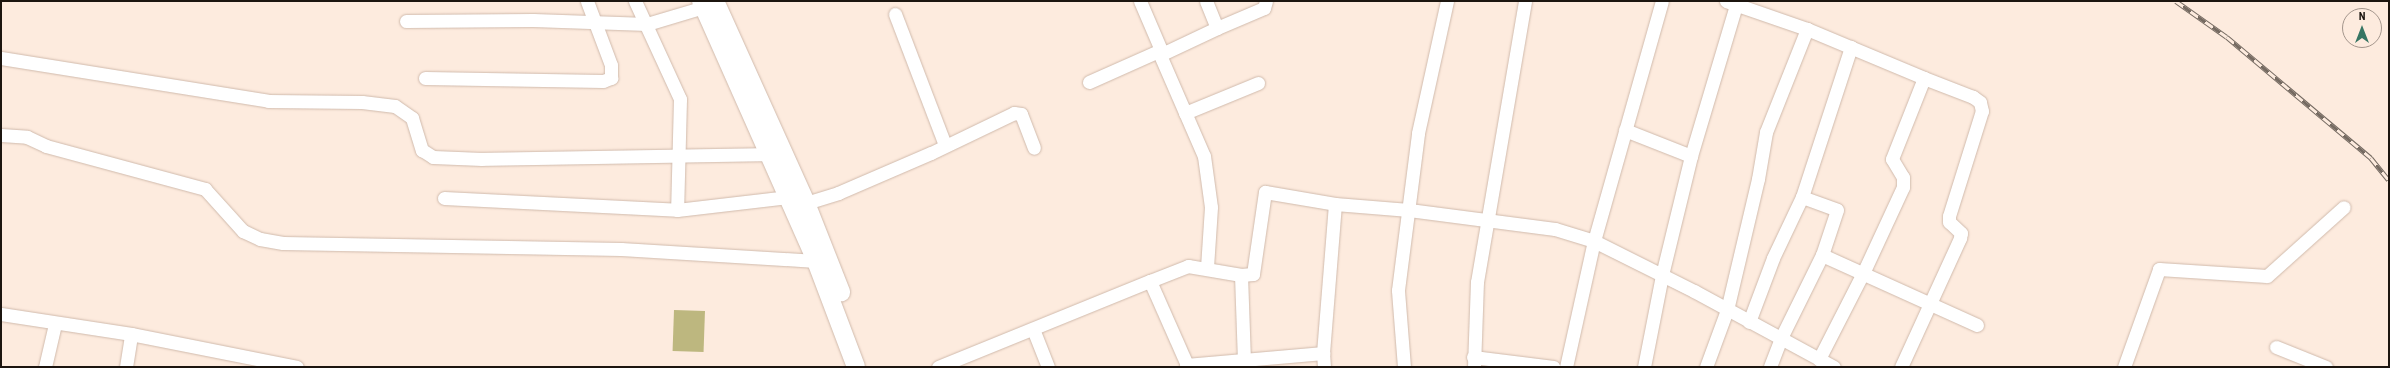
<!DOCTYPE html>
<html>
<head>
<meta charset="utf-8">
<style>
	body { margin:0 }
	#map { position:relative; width:2390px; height:368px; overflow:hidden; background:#fdebde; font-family:"Roboto Condensed",sans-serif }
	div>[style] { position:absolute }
	.water>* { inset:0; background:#bdb77f; transform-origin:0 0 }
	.roads { filter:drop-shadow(0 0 1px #d0baac) drop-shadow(0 0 1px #d0baac) }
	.street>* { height:13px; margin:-6.5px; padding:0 6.5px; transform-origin:6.5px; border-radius:6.5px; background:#fff }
	.secondary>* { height:18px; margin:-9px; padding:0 9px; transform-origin:9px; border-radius:9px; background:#fff }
	.rail>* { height:4.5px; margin-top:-2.25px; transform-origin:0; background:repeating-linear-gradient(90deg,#fdebde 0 9px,#756a61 0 18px); box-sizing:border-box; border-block:1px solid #756a61 }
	span { translate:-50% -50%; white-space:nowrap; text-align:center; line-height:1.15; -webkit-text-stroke:3px #fdebde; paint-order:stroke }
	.frame { position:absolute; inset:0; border:2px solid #1c150f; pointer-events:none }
	.north { position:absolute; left:2342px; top:8px; width:40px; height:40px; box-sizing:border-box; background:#fdebde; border:1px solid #a3958b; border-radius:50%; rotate:0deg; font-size:11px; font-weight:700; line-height:16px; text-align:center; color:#1c150f }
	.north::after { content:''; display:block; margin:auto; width:14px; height:18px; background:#367563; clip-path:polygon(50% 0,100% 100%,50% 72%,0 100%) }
</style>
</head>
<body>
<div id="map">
	<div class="water">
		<div style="left:674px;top:310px;width:31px;height:41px;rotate:2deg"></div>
	</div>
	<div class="roads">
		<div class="street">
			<div style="left:635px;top:1px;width:108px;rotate:65.3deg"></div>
			<div style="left:680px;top:99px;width:111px;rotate:91.5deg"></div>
			<div style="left:1206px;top:1px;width:29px;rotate:68deg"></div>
			<div style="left:1217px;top:28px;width:63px;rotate:154.7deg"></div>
			<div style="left:1160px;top:55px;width:110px;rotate:66.5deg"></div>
			<div style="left:1204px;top:156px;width:51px;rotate:82.2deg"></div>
			<div style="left:1211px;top:207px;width:61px;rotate:93.8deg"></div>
			<div style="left:1726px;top:1px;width:86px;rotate:19.1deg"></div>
			<div style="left:1807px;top:29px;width:127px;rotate:22.7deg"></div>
			<div style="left:1924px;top:78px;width:87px;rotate:111.6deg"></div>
			<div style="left:1892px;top:159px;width:21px;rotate:59deg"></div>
			<div style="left:1903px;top:177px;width:10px;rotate:90deg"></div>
			<div style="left:1903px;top:187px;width:95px;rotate:114.9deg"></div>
			<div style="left:1863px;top:273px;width:97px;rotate:117.1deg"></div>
			<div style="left:895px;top:14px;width:140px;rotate:69.1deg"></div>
			<div style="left:406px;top:21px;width:127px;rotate:-0.5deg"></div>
			<div style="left:533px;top:20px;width:114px;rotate:2deg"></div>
			<div style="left:647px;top:24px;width:59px;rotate:-16.6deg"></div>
			<div style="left:1217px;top:28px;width:51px;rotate:-23.1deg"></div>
			<div style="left:1264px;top:8px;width:7px;rotate:-74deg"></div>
			<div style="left:1px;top:58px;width:270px;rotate:9.1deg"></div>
			<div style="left:268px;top:101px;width:94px;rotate:0.6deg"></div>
			<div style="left:362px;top:102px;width:33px;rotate:7deg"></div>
			<div style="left:395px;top:106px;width:21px;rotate:35deg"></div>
			<div style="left:412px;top:118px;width:34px;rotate:73deg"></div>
			<div style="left:422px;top:150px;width:13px;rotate:32deg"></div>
			<div style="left:433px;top:157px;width:49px;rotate:2.3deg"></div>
			<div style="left:482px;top:159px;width:287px;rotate:-1deg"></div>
			<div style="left:425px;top:78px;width:178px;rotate:1deg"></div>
			<div style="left:603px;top:81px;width:9px;rotate:-21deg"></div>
			<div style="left:611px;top:78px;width:13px;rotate:-90deg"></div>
			<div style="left:611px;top:65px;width:68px;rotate:-110.6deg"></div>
			<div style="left:1089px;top:82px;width:79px;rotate:-24deg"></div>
			<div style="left:1161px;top:50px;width:53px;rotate:-113.2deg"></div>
			<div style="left:1185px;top:113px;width:79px;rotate:-22.3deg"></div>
			<div style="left:1625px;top:130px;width:71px;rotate:21.5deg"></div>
			<div style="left:1px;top:135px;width:26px;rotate:4deg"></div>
			<div style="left:27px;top:137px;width:21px;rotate:25deg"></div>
			<div style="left:46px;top:146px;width:165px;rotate:15.1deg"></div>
			<div style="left:205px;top:189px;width:57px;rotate:47.9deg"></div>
			<div style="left:243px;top:231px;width:19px;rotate:25deg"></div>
			<div style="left:260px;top:239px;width:23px;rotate:10deg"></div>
			<div style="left:283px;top:243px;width:338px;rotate:1deg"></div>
			<div style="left:621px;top:249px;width:195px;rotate:3.5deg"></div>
			<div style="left:1802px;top:197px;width:158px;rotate:-71.9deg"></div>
			<div style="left:444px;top:198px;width:233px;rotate:2.9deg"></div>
			<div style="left:677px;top:210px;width:112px;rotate:-6.7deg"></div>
			<div style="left:806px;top:203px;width:34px;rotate:-17deg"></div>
			<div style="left:838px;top:193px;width:101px;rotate:-23.3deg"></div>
			<div style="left:931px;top:153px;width:92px;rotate:-25.7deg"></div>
			<div style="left:1014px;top:113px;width:7px;rotate:8deg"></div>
			<div style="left:1021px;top:114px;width:36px;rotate:69deg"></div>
			<div style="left:1822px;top:255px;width:170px;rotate:24.3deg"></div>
			<div style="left:1241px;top:275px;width:84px;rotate:88deg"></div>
			<div style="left:1150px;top:281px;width:41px;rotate:-21.5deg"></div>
			<div style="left:1188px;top:266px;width:54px;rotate:9.6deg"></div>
			<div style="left:1241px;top:275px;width:12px;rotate:-5deg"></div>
			<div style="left:1253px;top:274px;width:83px;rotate:-81.7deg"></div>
			<div style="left:1265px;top:192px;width:71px;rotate:9.7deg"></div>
			<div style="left:1335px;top:204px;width:74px;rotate:4.6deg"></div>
			<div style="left:1409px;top:210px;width:147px;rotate:7.4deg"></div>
			<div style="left:1555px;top:229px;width:41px;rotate:17.1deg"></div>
			<div style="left:1594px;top:241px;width:112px;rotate:26.6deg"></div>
			<div style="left:1694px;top:291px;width:159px;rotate:28.5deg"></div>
			<div style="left:1px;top:314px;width:132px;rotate:8.7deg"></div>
			<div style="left:131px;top:334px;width:169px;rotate:11.2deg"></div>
			<div style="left:1749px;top:322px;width:68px;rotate:-69.4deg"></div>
			<div style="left:1773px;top:258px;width:68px;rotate:-64.6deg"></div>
			<div style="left:1802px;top:197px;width:37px;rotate:20deg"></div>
			<div style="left:1837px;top:210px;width:47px;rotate:108.4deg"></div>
			<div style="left:1822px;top:255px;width:93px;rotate:116.3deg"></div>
			<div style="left:1781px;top:338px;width:31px;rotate:111deg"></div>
			<div style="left:1033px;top:329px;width:41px;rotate:68.5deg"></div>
			<div style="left:2276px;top:347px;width:54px;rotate:21.8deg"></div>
			<div style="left:1473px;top:357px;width:81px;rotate:7.1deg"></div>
			<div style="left:1186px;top:365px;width:138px;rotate:-5deg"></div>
			<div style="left:45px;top:367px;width:44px;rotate:-76.9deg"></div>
			<div style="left:126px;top:367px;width:33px;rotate:-81deg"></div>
			<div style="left:938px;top:367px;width:229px;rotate:-22.1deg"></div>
			<div style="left:1150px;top:281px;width:94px;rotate:66.2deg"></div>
			<div style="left:1324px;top:367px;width:14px;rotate:-94deg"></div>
			<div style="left:1323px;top:353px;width:149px;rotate:-85.4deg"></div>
			<div style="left:1404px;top:367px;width:77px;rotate:-94.5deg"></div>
			<div style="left:1398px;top:290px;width:158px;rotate:-82.7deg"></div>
			<div style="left:1418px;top:133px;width:135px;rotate:-77.6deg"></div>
			<div style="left:1474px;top:367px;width:85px;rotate:-88deg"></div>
			<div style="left:1477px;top:282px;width:285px;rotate:-80.3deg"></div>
			<div style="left:1566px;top:367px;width:129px;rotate:-77.5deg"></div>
			<div style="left:1594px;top:241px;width:249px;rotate:-74.2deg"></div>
			<div style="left:1644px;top:367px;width:94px;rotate:-78.9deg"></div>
			<div style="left:1662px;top:275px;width:122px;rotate:-76.3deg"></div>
			<div style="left:1691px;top:156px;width:158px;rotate:-73.4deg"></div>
			<div style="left:1706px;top:367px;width:61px;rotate:-69.8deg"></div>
			<div style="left:1727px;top:310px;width:135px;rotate:-76.7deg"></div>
			<div style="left:1758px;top:179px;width:48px;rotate:-80.3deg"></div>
			<div style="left:1766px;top:132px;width:111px;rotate:-68.3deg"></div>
			<div style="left:1901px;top:367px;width:142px;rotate:-65.4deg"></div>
			<div style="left:1960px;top:238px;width:5px;rotate:-79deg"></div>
			<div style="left:1961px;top:233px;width:16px;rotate:-137deg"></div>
			<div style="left:1949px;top:222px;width:6px;rotate:-90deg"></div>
			<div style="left:1949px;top:216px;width:110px;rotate:-72.6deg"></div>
			<div style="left:1982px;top:111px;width:9px;rotate:-103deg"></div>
			<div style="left:1980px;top:102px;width:9px;rotate:-144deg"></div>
			<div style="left:1973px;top:97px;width:53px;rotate:-158.8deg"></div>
			<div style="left:2124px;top:367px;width:104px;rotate:-70.3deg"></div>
			<div style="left:2159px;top:269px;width:108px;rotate:3.7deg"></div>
			<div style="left:2267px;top:276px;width:103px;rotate:-41.9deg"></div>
		</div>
		<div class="secondary">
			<div style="left:701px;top:1px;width:284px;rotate:66.1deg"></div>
			<div style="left:816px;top:261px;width:113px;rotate:69.3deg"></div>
			<div style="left:715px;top:1px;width:222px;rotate:65.7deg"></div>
			<div style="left:806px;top:203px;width:96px;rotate:68.5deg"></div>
		</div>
	</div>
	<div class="rail">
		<div style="left:2176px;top:1px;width:62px;rotate:35.2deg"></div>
		<div style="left:2227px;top:37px;width:188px;rotate:40deg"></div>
		<div style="left:2371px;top:158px;width:28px;rotate:51deg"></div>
	</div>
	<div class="frame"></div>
	<div class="north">N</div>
</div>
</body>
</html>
